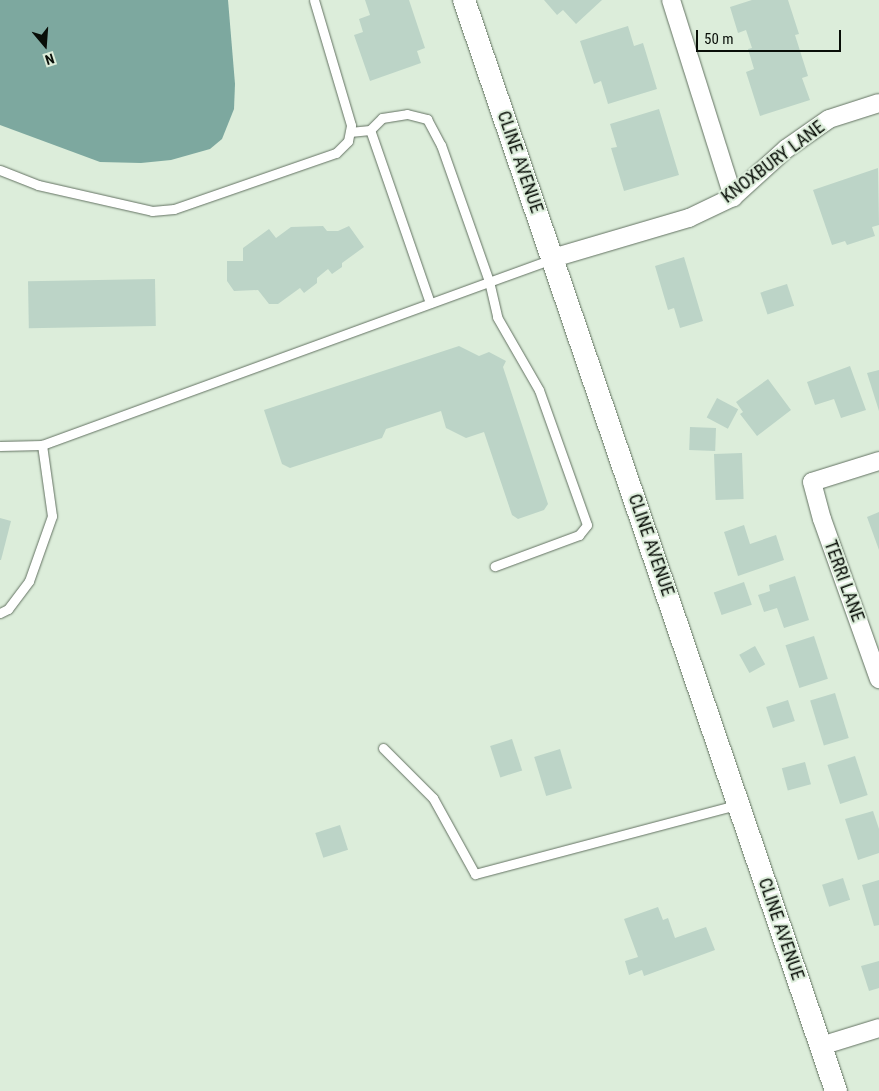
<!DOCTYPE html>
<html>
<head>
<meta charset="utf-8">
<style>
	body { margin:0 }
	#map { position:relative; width:879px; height:1091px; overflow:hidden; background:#dcedda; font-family:"Roboto Condensed",sans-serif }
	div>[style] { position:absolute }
	.water>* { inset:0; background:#7da89f }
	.building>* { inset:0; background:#bcd4c7; transform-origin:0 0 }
	.roads { filter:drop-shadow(0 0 1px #637262) drop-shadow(0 0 1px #637262) }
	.service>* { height:9px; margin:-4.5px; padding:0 4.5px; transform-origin:4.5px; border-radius:4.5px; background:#fff }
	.minor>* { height:18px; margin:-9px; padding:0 9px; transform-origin:9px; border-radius:9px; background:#fff }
	.tertiary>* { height:22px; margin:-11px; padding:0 11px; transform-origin:11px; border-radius:11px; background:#fff }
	span { translate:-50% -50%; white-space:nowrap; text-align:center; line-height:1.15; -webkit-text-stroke:4px #dcedda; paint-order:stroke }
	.street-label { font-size:18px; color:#090e08 }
	.north { position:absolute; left:20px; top:20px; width:50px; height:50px; -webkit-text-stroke:4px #dcedda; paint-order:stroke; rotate:162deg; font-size:14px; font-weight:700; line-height:20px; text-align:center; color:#090e08 }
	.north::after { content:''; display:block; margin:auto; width:18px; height:22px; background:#090e08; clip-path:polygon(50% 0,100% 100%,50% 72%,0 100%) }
	.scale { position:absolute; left:696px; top:30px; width:145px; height:22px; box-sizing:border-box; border:2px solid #090e08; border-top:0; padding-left:6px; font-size:15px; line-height:18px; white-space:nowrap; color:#090e08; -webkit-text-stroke:4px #dcedda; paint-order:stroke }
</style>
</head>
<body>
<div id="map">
	<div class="water">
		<div style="clip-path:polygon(0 0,228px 0,235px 84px,234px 109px,222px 139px,210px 149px,171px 160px,141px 163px,100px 162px,0 125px)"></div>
	</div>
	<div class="building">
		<div style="clip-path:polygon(365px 0,409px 0,425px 48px,417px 51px,421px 63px,370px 81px,354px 35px,363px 32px,359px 19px,370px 15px)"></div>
		<div style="clip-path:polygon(544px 0,602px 0,576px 24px,563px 10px,557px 15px)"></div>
		<div style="clip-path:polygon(752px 0,788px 0,799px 34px,795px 35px,808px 76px,802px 78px,810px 100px,760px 116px,746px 72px,754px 69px,748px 49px,752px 48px,746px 30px,738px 33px,730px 7px)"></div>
		<div style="clip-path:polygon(628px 26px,634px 46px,643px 43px,657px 89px,608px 104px,601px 81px,594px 84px,580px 41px)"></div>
		<div style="clip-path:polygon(659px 109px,679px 175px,624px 191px,611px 148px,617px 147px,610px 124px)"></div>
		<div style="clip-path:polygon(878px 168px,879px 225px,872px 227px,875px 236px,847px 245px,845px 241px,832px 245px,813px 190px)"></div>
		<div style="clip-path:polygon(323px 226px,327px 231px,338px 231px,349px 226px,364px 247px,342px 263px,342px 267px,332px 274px,328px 269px,317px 278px,317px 283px,304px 293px,300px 288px,278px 304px,269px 304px,258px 290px,234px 291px,227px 281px,227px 261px,243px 261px,243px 248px,269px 229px,276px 238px,291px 227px)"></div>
		<div style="clip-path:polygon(684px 257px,703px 321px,680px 328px,674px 308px,668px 310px,655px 266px)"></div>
		<div style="left:155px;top:279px;width:47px;height:127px;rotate:89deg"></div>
		<div style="left:787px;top:284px;width:23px;height:28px;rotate:72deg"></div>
		<div style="clip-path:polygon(459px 346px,479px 356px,489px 352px,506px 361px,503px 367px,548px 504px,544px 510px,518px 519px,512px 515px,484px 432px,466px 438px,446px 428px,441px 411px,386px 429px,382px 438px,290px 468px,282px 464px,264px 410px)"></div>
		<div style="clip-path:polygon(850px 366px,866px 410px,841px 418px,834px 399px,815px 405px,807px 382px)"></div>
		<div style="clip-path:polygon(879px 370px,879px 411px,867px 373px)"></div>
		<div style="clip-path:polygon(768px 379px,791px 410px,757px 436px,740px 414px,743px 412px,736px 402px)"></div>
		<div style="left:717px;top:398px;width:24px;height:22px;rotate:28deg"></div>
		<div style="left:690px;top:427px;width:26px;height:23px;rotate:2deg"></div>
		<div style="left:742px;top:453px;width:46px;height:28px;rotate:88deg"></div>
		<div style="clip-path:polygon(879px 512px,879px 550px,867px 517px)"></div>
		<div style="clip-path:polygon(0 518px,11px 521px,1px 560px,0 560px)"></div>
		<div style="clip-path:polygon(744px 525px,750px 544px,776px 535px,784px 560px,738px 576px,724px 532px)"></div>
		<div style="clip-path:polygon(795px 576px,809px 620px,784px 628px,777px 608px,764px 612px,758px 595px,770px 591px,769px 585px)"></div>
		<div style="left:744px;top:582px;width:24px;height:32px;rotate:71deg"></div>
		<div style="left:814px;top:636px;width:45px;height:30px;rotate:72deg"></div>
		<div style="left:755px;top:646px;width:21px;height:18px;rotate:61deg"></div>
		<div style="left:835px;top:693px;width:47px;height:26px;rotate:73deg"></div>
		<div style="left:788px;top:700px;width:22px;height:23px;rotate:72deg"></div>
		<div style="left:512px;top:739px;width:33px;height:23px;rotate:72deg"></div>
		<div style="left:560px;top:749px;width:41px;height:27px;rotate:73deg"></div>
		<div style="left:855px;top:756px;width:41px;height:29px;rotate:72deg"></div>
		<div style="left:805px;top:762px;width:23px;height:24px;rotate:75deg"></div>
		<div style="clip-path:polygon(873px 811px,879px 829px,879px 853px,858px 860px,845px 819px)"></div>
		<div style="left:340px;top:825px;width:26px;height:26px;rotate:72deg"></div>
		<div style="left:843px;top:878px;width:23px;height:22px;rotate:72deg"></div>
		<div style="clip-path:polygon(879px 880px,879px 925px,874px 926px,862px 885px)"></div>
		<div style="clip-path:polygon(658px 907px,663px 920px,668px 918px,675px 938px,706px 927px,715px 950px,644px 976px,642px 970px,629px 975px,625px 961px,638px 957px,624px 919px)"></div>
		<div style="clip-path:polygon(879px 961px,879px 988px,869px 991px,861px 966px)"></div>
	</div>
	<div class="roads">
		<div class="service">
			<div style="left:350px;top:132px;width:20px;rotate:-6deg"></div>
			<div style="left:0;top:170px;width:41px;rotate:21.5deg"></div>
			<div style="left:38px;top:185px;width:117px;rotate:12.8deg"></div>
			<div style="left:152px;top:211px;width:22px;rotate:-5deg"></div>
			<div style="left:174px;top:209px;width:171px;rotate:-19.1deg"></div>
			<div style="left:336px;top:153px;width:17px;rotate:-45deg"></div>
			<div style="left:348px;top:141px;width:16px;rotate:-79deg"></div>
			<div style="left:351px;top:125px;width:130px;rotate:-106.5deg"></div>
			<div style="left:430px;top:303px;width:183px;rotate:-109.1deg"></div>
			<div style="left:370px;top:130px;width:17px;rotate:-45deg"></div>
			<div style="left:382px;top:118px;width:25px;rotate:-9deg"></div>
			<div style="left:407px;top:114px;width:21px;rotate:14deg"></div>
			<div style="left:427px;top:119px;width:30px;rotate:62deg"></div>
			<div style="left:441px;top:145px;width:144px;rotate:70.6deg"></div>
			<div style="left:489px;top:281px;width:37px;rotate:77deg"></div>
			<div style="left:497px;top:317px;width:84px;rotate:60.1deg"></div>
			<div style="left:539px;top:390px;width:143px;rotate:70.4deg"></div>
			<div style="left:587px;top:525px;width:13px;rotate:129deg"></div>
			<div style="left:579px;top:535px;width:90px;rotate:159.7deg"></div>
			<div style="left:0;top:446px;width:42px;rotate:-1.4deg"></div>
			<div style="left:42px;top:445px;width:543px;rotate:-20.04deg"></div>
			<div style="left:0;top:613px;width:9px;rotate:-27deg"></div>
			<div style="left:8px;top:609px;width:35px;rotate:-53deg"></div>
			<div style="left:29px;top:581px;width:69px;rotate:-70.5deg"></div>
			<div style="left:52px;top:516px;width:72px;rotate:-98deg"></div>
			<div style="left:383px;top:748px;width:71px;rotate:45deg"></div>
			<div style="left:433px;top:798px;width:87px;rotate:61.1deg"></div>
			<div style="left:475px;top:874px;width:271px;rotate:-14.8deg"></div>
		</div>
		<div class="minor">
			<div style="left:671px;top:0;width:207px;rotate:72.5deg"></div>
			<div style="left:553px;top:258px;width:142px;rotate:-16.4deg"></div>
			<div style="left:689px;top:218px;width:49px;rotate:-25.5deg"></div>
			<div style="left:733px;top:197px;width:72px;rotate:-42.2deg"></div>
			<div style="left:786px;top:149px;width:52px;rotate:-34.9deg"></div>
			<div style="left:829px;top:119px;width:52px;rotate:-17.7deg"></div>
			<div style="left:879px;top:461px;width:70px;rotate:162.6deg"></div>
			<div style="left:812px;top:482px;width:38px;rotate:75deg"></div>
			<div style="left:822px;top:519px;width:170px;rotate:70.4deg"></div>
			<div style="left:821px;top:1046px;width:61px;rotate:-17.2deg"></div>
		</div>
		<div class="tertiary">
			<div style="left:464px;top:0;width:1153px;rotate:71.17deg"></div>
		</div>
	</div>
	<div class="street-label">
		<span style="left:520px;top:162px;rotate:71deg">CLINE AVENUE</span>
		<span style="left:773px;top:162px;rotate:-37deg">KNOXBURY LANE</span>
		<span style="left:651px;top:545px;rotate:71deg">CLINE AVENUE</span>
		<span style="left:844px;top:581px;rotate:70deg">TERRI LANE</span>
		<span style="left:781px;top:929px;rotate:71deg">CLINE AVENUE</span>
	</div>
	<div class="north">N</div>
	<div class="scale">50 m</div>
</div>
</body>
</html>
